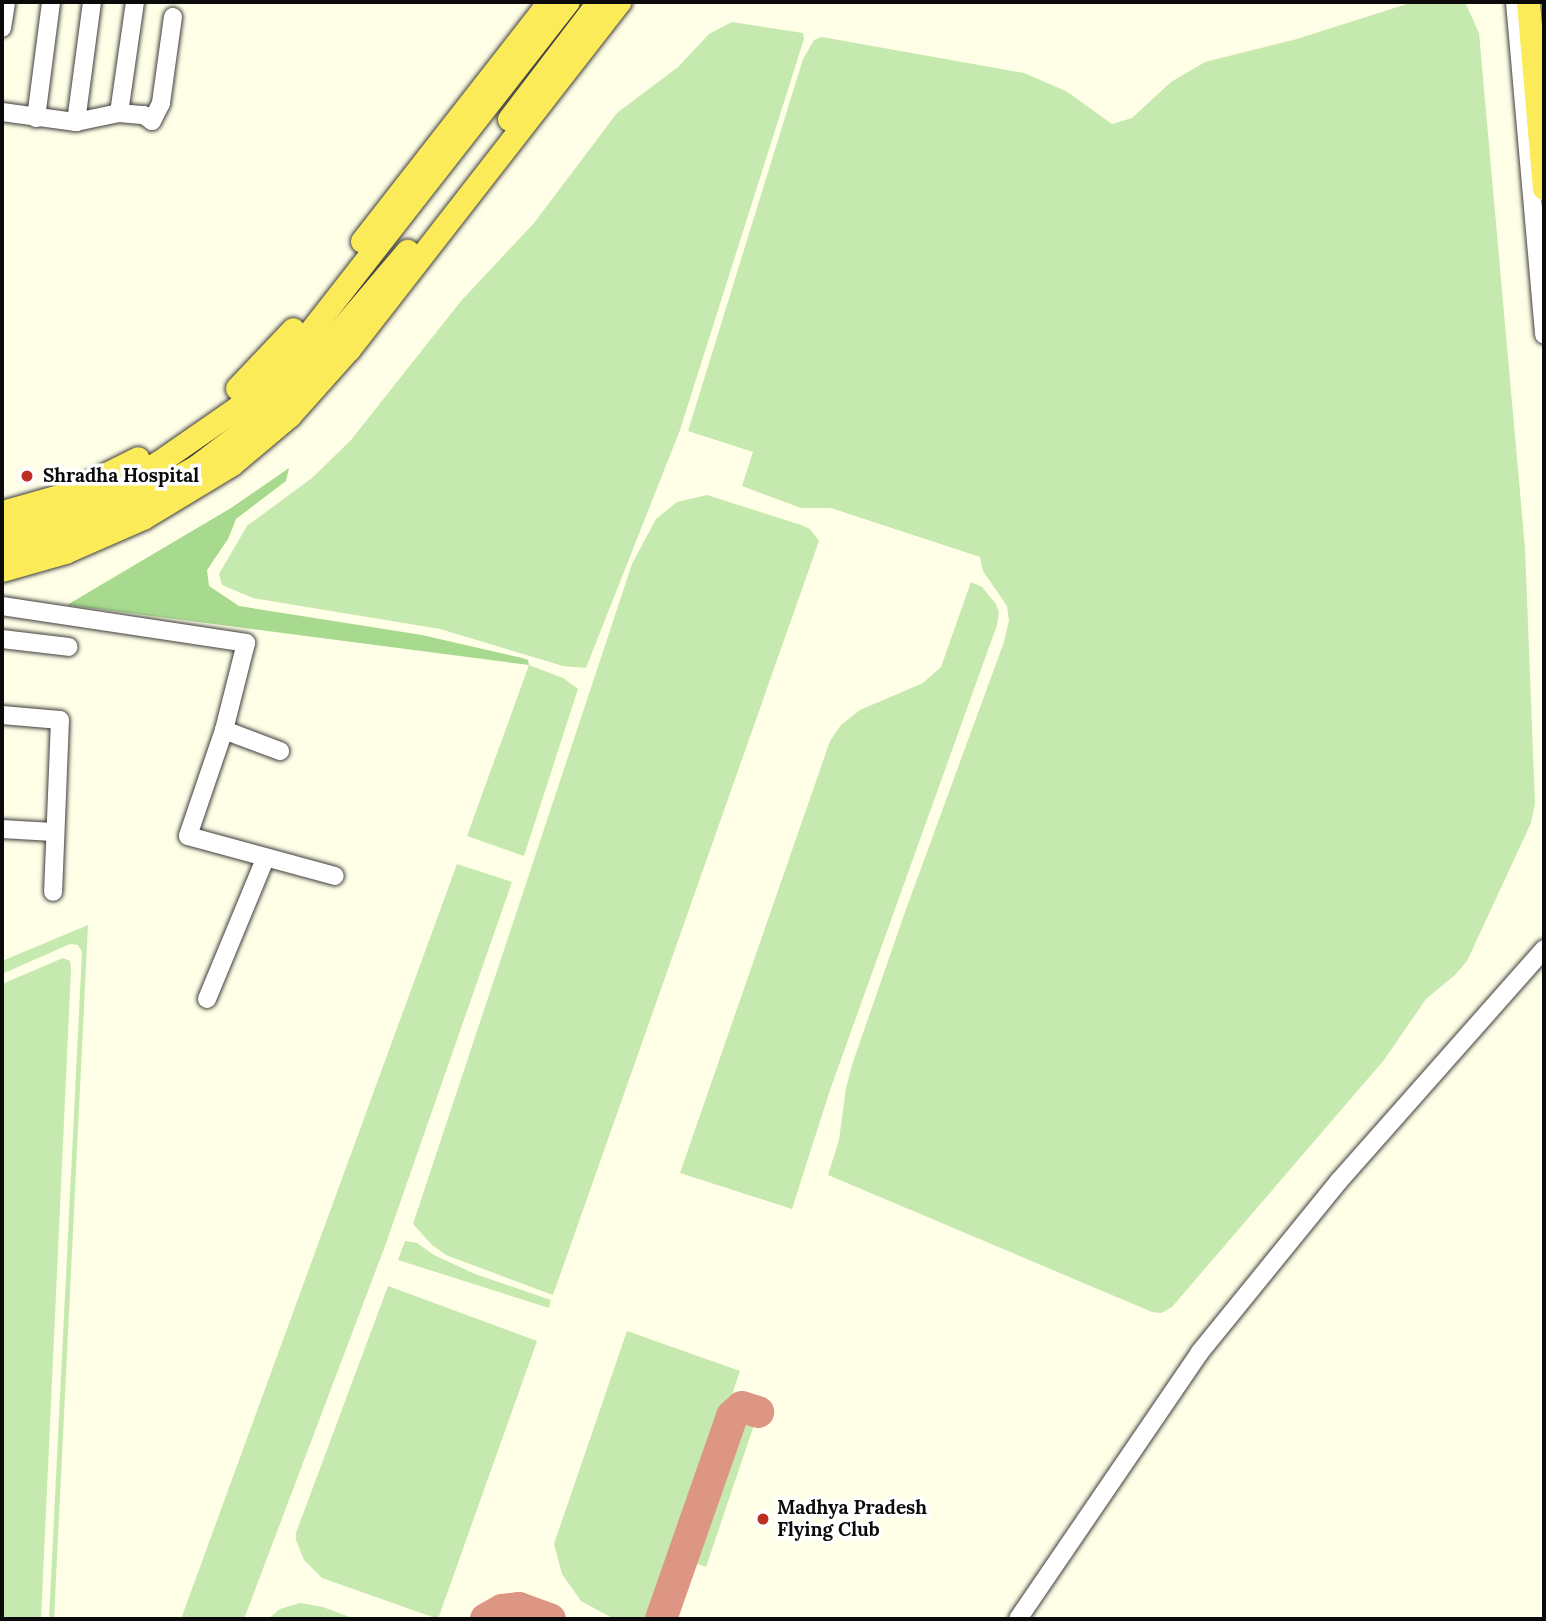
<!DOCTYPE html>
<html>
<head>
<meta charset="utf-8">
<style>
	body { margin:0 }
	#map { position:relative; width:1546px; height:1621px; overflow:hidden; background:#fffee6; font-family:Lora,serif }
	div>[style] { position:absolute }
	.green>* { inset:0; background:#c6e9b0 }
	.forest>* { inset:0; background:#a7da8f }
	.taxiway>* { height:32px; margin:-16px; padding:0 16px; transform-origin:16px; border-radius:16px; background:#dd9683 }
	.roads { filter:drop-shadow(0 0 2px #3d3d3d) drop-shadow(0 0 2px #3d3d3d) }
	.minor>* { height:18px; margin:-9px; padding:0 9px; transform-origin:9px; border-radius:9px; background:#fff }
	.major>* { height:23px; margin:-11.5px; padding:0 11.5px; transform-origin:11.5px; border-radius:11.5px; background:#fceb59 }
	.dots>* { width:19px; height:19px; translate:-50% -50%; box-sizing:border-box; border:4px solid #fff; border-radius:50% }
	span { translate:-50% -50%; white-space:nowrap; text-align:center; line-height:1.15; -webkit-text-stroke:7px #fff; paint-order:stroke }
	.poi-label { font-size:19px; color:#0a0a0a; font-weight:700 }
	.left { translate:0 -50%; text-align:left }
	.frame { position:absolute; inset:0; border:4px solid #0a0a0a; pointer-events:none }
</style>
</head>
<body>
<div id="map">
	<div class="green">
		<div style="clip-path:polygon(1413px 2px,1465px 2px,1479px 33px,1525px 548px,1535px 803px,1531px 823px,1467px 961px,1455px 975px,1426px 999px,1384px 1060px,1172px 1307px,1161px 1313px,1152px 1312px,828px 1175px,839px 1140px,846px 1088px,852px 1065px,905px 912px,1004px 642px,1009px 620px,1007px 606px,983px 571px,980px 557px,831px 508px,801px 508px,742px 486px,753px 452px,688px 431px,803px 59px,814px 40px,822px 37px,1024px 73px,1066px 91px,1112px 124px,1132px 118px,1171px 82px,1205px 62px,1297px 39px)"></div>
		<div style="clip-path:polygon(732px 22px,803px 33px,804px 39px,680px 430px,586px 668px,563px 666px,440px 629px,253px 598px,222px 585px,219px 574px,247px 526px,312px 478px,351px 440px,461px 301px,534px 223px,617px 113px,678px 67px,709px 34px)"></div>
		<div style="clip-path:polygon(707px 495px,801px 525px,810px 529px,819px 541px,553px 1295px,446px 1255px,432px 1245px,413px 1224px,632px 564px,656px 519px,677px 502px)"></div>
		<div style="clip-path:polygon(971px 582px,982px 587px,996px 604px,999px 612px,997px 625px,830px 1090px,792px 1209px,680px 1173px,830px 741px,841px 725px,860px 710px,923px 683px,941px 667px)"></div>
		<div style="clip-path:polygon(529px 665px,563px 678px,578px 689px,524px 856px,467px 836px)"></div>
		<div style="clip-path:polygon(457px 864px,512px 882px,385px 1246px,244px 1619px,181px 1619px)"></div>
		<div style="clip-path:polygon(88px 925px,54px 1619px,49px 1619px,82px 952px,78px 945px,70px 944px,2px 974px,2px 961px)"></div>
		<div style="clip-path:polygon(63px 958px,70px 961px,71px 969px,41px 1619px,2px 1619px,2px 984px)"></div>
		<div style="clip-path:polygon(405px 1241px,417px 1243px,434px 1255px,475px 1274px,551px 1300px,549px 1308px,398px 1260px)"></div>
		<div style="clip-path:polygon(388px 1286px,537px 1341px,438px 1619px,322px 1578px,304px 1560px,296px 1540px,296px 1533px)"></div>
		<div style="clip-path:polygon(627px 1331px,740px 1371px,668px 1585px,656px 1609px,645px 1619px,614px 1619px,581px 1601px,562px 1574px,554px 1544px)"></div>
		<div style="clip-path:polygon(744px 1420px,755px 1422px,706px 1567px,689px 1561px,736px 1429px)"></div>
		<div style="clip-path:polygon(300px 1603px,323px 1607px,355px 1619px,268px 1619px,280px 1609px)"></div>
	</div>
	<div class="forest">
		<div style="clip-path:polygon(289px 468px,286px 481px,236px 519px,228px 539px,207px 570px,209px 586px,239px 606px,422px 635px,522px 658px,528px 660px,529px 665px,67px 605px,231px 508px)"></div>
	</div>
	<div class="taxiway">
		<div style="left:486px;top:1619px;width:18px;rotate:-29deg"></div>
		<div style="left:502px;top:1610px;width:17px;rotate:-7deg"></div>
		<div style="left:519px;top:1608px;width:33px;rotate:20deg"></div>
		<div style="left:661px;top:1619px;width:215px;rotate:-70.7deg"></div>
		<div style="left:732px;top:1416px;width:13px;rotate:-42deg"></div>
		<div style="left:742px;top:1407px;width:17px;rotate:17deg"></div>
	</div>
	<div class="roads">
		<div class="minor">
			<div style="left:1515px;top:2px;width:334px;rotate:85deg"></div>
			<div style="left:2px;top:28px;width:26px;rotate:-81deg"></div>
			<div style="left:2px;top:112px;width:75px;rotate:7.7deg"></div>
			<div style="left:76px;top:122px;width:44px;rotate:-11.8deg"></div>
			<div style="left:119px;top:113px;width:25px;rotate:5deg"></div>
			<div style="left:144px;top:115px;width:10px;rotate:37deg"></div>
			<div style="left:152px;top:121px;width:20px;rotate:-63deg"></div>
			<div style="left:161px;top:103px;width:87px;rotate:-82.1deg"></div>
			<div style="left:119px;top:113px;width:112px;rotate:-81.8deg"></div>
			<div style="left:36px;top:118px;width:117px;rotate:-82.6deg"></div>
			<div style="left:76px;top:122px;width:121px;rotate:-82.4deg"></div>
			<div style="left:2px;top:606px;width:247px;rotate:8.6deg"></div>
			<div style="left:246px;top:643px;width:90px;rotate:104.2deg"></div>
			<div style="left:224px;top:730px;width:112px;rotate:108.8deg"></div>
			<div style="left:188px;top:836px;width:152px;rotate:15.2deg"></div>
			<div style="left:2px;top:639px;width:67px;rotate:6.8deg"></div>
			<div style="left:2px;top:715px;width:58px;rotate:4.9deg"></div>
			<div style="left:60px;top:720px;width:172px;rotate:92.3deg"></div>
			<div style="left:224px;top:730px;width:60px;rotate:20.6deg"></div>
			<div style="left:2px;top:829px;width:51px;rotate:3.4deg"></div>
			<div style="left:207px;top:999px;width:152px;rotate:-67.5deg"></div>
			<div style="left:1018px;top:1619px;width:323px;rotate:-55.7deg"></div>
			<div style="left:1200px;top:1352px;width:220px;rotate:-50.9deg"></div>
			<div style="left:1339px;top:1181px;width:310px;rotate:-48.5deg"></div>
		</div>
		<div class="major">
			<div style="left:1528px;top:2px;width:187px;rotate:85.1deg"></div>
			<div style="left:509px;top:119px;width:147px;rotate:-52.7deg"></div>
			<div style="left:362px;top:241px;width:294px;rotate:-52deg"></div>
			<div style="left:237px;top:388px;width:81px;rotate:-46.5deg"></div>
			<div style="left:2px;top:512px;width:66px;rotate:-15.7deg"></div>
			<div style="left:66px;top:494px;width:80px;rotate:-26.6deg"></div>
			<div style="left:2px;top:531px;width:104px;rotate:-19.7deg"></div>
			<div style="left:100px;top:496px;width:68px;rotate:-30deg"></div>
			<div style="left:159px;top:462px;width:96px;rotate:-34.8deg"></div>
			<div style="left:238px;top:407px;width:56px;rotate:-41.4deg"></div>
			<div style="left:280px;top:370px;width:467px;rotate:-52deg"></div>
			<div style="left:2px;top:550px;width:85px;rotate:-18.4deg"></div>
			<div style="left:83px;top:523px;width:62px;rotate:-23.7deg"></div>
			<div style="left:140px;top:498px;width:65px;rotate:-29.3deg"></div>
			<div style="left:197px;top:466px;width:64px;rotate:-37.4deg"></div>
			<div style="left:248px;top:427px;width:83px;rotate:-44.5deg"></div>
			<div style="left:307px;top:369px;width:155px;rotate:-49.7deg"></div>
			<div style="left:2px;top:570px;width:66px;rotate:-15.9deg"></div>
			<div style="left:65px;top:552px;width:85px;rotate:-23.6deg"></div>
			<div style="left:143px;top:518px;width:104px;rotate:-31.2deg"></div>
			<div style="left:232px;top:464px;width:75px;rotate:-40.1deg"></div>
			<div style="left:289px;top:416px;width:90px;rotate:-48.2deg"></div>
			<div style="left:349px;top:349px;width:440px;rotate:-52.1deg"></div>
		</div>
	</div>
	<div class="dots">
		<div style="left:27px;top:476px;background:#bb2e20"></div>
		<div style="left:763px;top:1519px;background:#bb2e20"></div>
	</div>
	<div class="poi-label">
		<span class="left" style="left:43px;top:476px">Shradha Hospital</span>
		<span class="left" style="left:777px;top:1519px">Madhya Pradesh<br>Flying Club</span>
	</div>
	<div class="frame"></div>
</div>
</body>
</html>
